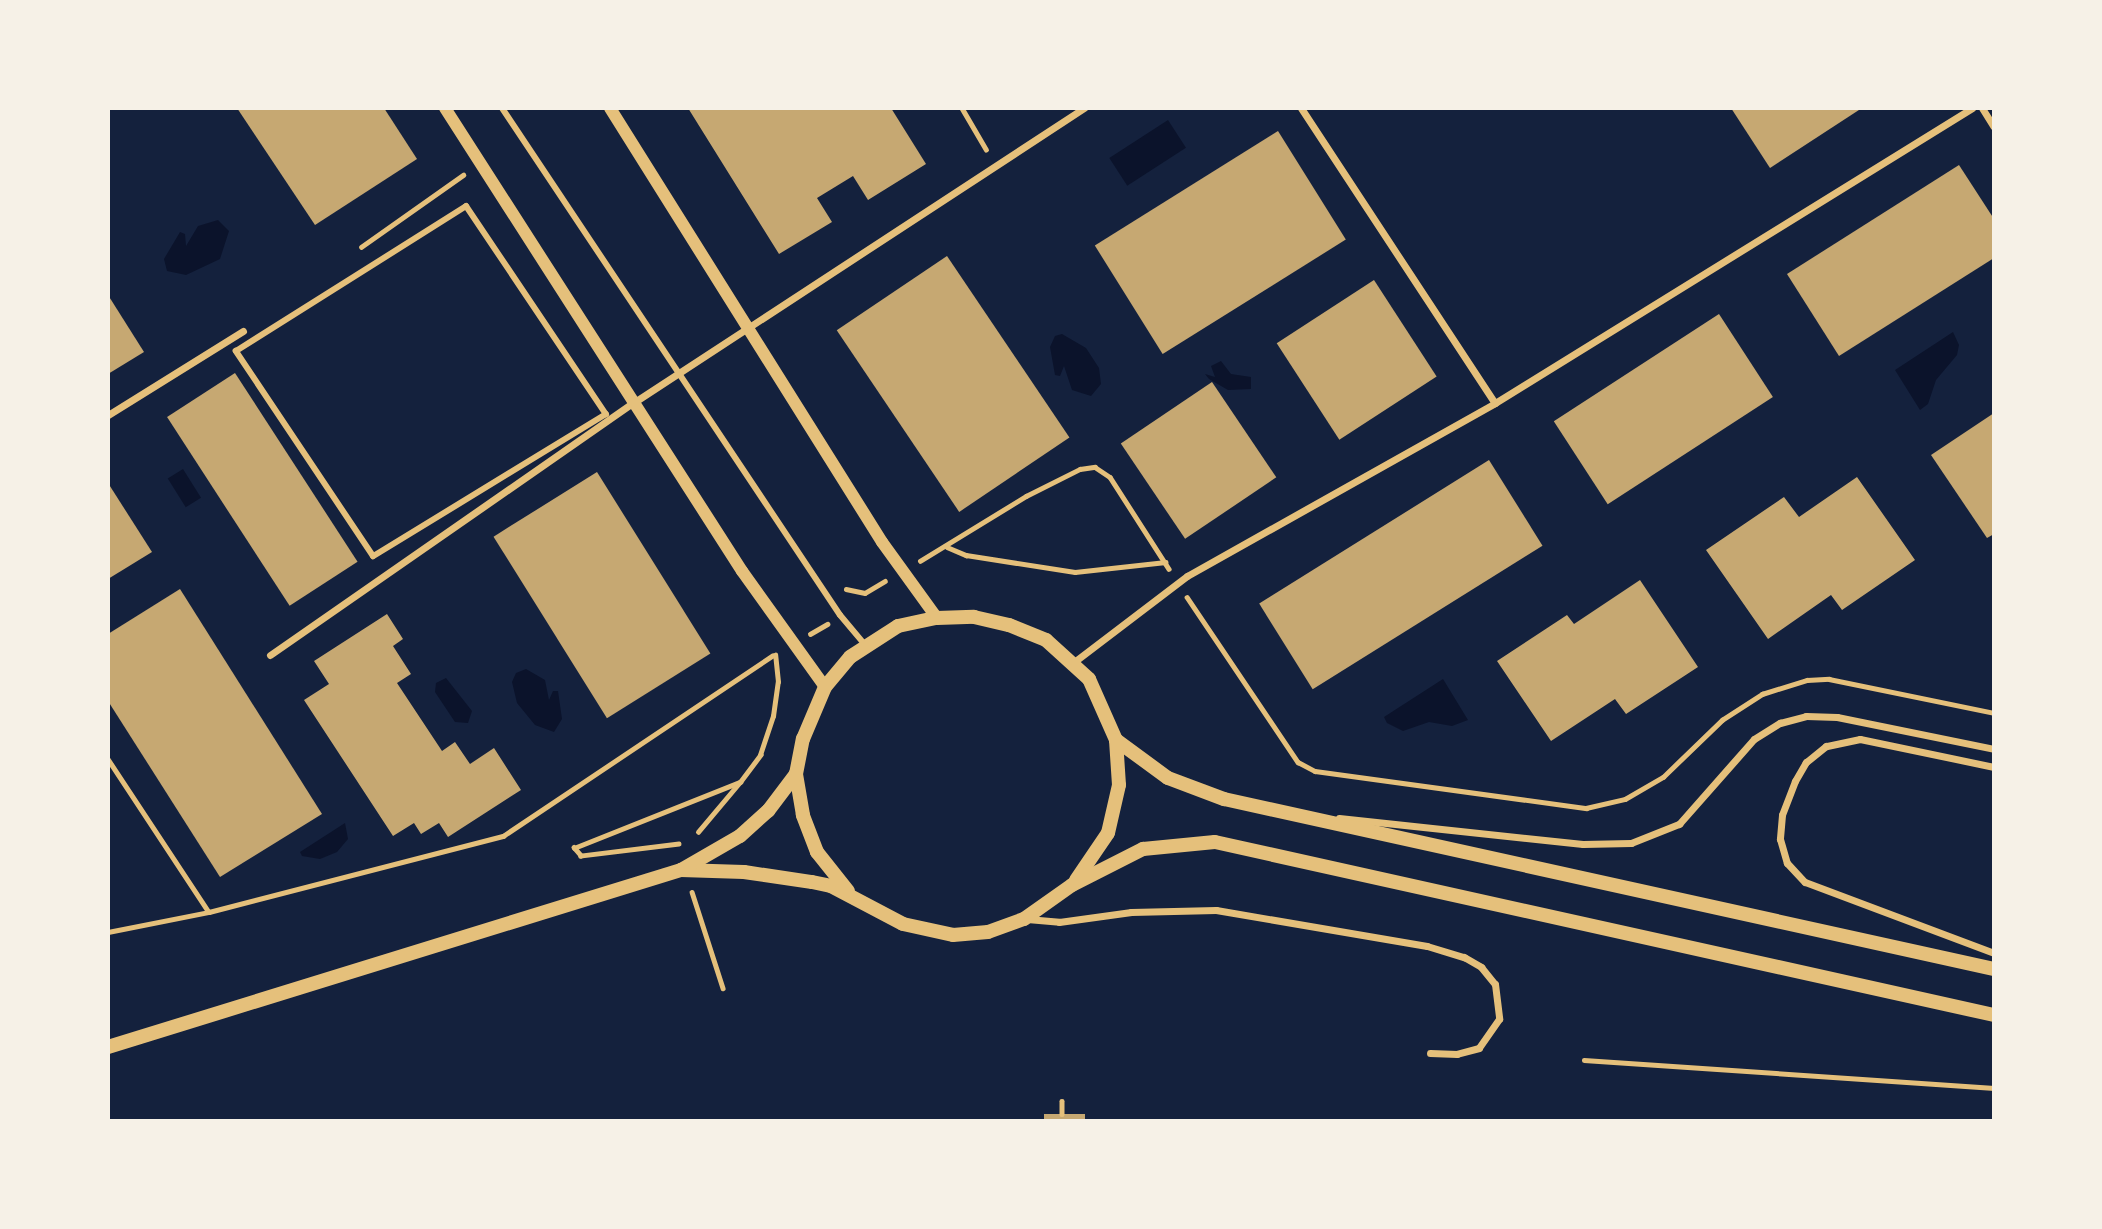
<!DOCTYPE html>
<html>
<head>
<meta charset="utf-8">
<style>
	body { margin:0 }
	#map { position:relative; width:2102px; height:1229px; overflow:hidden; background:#14213d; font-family:"Space Grotesk",sans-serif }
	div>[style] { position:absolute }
	.water>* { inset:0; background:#0b132b; transform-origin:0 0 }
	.building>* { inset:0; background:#c6a872; transform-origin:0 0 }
	.path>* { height:4.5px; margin:-2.25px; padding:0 2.25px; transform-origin:2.25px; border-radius:2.25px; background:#e5c07b }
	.pedestrian>* { height:6px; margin:-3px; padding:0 3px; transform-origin:3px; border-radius:3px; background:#e5c07b }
	.minor>* { height:7px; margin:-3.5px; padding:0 3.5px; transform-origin:3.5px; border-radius:3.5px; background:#e5c07b }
	.tertiary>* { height:12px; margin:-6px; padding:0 6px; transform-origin:6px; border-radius:6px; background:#e5c07b }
	.secondary>* { height:14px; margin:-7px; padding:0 7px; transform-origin:7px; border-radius:7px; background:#e5c07b }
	span { translate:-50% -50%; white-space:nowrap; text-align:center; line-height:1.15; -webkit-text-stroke:5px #f6f1e7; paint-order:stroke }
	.frame { position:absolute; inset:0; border:110px solid #f6f1e7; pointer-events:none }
</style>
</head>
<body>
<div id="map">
	<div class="water">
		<div style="left:1168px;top:120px;width:33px;height:70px;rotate:57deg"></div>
		<div style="clip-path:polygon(218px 220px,229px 231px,220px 259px,186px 275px,167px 271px,164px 259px,180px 232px,185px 234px,186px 246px,198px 226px)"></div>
		<div style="clip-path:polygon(1953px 332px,1959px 345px,1957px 355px,1936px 380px,1928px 404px,1920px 410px,1895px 370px)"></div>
		<div style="clip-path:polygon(1062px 334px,1086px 348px,1099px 368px,1101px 384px,1091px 396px,1072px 390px,1064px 366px,1060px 376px,1055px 375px,1050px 347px,1055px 336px)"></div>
		<div style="clip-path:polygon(1221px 361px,1231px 374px,1251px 377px,1251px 389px,1228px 390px,1209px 379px,1205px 374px,1215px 377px,1211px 366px)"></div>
		<div style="left:183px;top:469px;width:34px;height:18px;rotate:58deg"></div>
		<div style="clip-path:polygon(526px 669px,545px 680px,549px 700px,553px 691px,558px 691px,562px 719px,554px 732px,535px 725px,517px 703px,512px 682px,516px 673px)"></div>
		<div style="clip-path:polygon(446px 678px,472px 711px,468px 723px,455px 722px,435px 692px,436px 683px)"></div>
		<div style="clip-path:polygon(1443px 679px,1468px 720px,1452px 726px,1429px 722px,1403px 731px,1387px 723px,1384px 717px)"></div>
		<div style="clip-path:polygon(345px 823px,348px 839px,337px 852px,320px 859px,302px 856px,300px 852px)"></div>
	</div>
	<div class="building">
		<div style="clip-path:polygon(237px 108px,384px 108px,417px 159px,315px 225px)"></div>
		<div style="clip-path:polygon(688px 108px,891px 108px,926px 164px,868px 200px,853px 176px,817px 198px,832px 222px,779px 254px)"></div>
		<div style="clip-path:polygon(1731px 108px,1862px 108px,1770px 168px)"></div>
		<div style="left:1278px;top:131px;width:128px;height:216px;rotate:58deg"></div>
		<div style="clip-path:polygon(1959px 165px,1994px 219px,1994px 258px,1839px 356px,1787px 274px)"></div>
		<div style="left:947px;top:256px;width:219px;height:133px;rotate:56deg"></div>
		<div style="left:1374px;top:280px;width:115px;height:116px;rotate:57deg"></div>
		<div style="clip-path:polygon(108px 295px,144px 352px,108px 374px)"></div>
		<div style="left:1719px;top:314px;width:99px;height:197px;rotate:57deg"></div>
		<div style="left:235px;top:373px;width:225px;height:81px;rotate:57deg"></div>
		<div style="left:1212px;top:382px;width:115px;height:110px;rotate:56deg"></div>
		<div style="clip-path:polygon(1994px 413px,1994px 534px,1987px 538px,1931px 455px)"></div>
		<div style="left:1489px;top:460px;width:101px;height:271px;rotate:58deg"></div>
		<div style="left:597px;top:472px;width:214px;height:122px;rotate:58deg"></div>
		<div style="clip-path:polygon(1857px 477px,1915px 560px,1842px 610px,1831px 595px,1768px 639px,1706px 550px,1784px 497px,1799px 517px)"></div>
		<div style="clip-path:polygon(108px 483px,152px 552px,108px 579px)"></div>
		<div style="clip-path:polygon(1640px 580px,1698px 667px,1626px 714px,1615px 699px,1551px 741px,1497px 661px,1567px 615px,1574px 624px)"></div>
		<div style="clip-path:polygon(180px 589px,322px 814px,220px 877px,108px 701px,108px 634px)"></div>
		<div style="clip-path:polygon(387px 614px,403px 639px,393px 646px,411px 674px,397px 683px,442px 751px,455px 742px,470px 764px,494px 748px,521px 790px,448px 837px,439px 823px,421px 834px,414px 823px,393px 836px,304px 700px,329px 684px,314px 661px)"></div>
		<div style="left:1044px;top:1114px;width:41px;height:6px"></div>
	</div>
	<div class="path">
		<div style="left:962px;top:108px;width:48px;rotate:59.7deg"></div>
		<div style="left:361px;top:247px;width:125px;rotate:-35.2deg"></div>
		<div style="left:947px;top:547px;width:21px;rotate:23deg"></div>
		<div style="left:966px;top:555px;width:110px;rotate:8.9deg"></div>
		<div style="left:1075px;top:572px;width:91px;rotate:-6.3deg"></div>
		<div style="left:920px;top:561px;width:124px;rotate:-31.5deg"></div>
		<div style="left:1026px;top:496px;width:60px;rotate:-26.6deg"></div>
		<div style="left:1080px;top:469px;width:15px;rotate:-8deg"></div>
		<div style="left:1095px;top:467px;width:18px;rotate:34deg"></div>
		<div style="left:1110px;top:477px;width:109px;rotate:57.3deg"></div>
		<div style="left:846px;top:589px;width:19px;rotate:12deg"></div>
		<div style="left:865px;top:593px;width:23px;rotate:-31deg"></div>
		<div style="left:1187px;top:597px;width:199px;rotate:56.1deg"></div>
		<div style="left:1298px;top:762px;width:19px;rotate:28deg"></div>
		<div style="left:1315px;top:771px;width:274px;rotate:7.8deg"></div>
		<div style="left:1586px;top:808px;width:40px;rotate:-13deg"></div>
		<div style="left:1625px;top:799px;width:44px;rotate:-30.1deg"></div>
		<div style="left:1663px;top:777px;width:82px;rotate:-44deg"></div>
		<div style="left:1722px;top:720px;width:48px;rotate:-33deg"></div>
		<div style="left:1762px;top:694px;width:47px;rotate:-17.3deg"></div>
		<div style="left:1807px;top:680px;width:22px;rotate:-3deg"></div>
		<div style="left:1829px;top:679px;width:168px;rotate:11.6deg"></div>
		<div style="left:810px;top:634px;width:20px;rotate:-30deg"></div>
		<div style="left:108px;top:759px;width:183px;rotate:56.6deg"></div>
		<div style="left:698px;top:832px;width:65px;rotate:-50deg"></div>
		<div style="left:679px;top:844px;width:99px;rotate:173deg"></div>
		<div style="left:581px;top:856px;width:11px;rotate:-131deg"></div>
		<div style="left:574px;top:848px;width:179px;rotate:-21.7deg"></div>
		<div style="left:740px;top:782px;width:34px;rotate:-53deg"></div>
		<div style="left:760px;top:755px;width:41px;rotate:-71.6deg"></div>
		<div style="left:773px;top:716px;width:34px;rotate:-82deg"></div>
		<div style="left:778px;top:682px;width:27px;rotate:-96deg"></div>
		<div style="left:692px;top:892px;width:101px;rotate:72.1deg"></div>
		<div style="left:108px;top:932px;width:103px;rotate:-11.2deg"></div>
		<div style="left:209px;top:912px;width:304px;rotate:-14.5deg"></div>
		<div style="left:503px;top:836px;width:324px;rotate:-33.8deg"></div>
		<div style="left:1584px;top:1060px;width:411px;rotate:3.9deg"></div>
		<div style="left:1062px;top:1101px;width:13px;rotate:90deg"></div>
	</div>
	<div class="pedestrian">
		<div style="left:502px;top:108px;width:609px;rotate:56.31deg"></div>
		<div style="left:840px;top:615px;width:39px;rotate:50deg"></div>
		<div style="left:466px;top:206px;width:251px;rotate:56.1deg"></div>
		<div style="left:606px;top:414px;width:273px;rotate:148.6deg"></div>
		<div style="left:373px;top:556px;width:247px;rotate:-123.8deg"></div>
		<div style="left:236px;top:351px;width:272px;rotate:-32.2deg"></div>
	</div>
	<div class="minor">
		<div style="left:1301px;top:108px;width:353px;rotate:56.7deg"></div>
		<div style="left:1982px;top:108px;width:22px;rotate:58deg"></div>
		<div style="left:108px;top:415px;width:159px;rotate:-31.9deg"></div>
		<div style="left:270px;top:655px;width:442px;rotate:-34.8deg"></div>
		<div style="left:633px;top:403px;width:539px;rotate:-33.19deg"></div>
		<div style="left:1074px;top:662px;width:142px;rotate:-37.3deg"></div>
		<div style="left:1187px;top:576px;width:353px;rotate:-29.3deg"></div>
		<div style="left:1495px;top:403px;width:561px;rotate:-31.73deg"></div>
		<div style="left:1994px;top:767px;width:137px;rotate:-168.2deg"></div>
		<div style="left:1860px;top:739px;width:35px;rotate:168deg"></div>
		<div style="left:1826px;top:746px;width:26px;rotate:141deg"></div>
		<div style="left:1806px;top:762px;width:22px;rotate:120deg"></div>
		<div style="left:1795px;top:781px;width:36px;rotate:111deg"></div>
		<div style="left:1782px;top:815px;width:24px;rotate:95deg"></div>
		<div style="left:1780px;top:839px;width:25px;rotate:74deg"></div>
		<div style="left:1787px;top:863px;width:26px;rotate:47deg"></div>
		<div style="left:1805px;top:882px;width:202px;rotate:20.6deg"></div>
		<div style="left:1339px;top:818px;width:245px;rotate:6.1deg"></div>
		<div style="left:1583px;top:844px;width:48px;rotate:-1.2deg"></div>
		<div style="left:1631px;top:843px;width:52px;rotate:-21.6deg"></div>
		<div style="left:1679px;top:824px;width:113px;rotate:-48.6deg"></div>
		<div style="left:1754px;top:739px;width:31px;rotate:-32deg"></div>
		<div style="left:1780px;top:723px;width:27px;rotate:-15deg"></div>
		<div style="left:1806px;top:716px;width:31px;rotate:2deg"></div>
		<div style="left:1837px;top:717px;width:160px;rotate:11.5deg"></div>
		<div style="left:1027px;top:919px;width:32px;rotate:5deg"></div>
		<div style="left:1059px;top:922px;width:73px;rotate:-7.9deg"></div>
		<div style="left:1131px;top:912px;width:85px;rotate:-1.3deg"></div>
		<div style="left:1216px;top:910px;width:214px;rotate:9.7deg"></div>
		<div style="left:1427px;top:946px;width:39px;rotate:17deg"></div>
		<div style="left:1464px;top:957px;width:20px;rotate:30deg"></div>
		<div style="left:1481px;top:967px;width:22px;rotate:51deg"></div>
		<div style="left:1495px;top:984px;width:35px;rotate:83deg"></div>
		<div style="left:1499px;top:1019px;width:35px;rotate:125deg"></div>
		<div style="left:1479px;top:1048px;width:23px;rotate:165deg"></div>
		<div style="left:1457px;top:1054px;width:27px;rotate:-178deg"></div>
	</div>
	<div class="tertiary">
		<div style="left:445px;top:108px;width:550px;rotate:57.32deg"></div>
		<div style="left:742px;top:571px;width:143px;rotate:54.4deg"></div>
		<div style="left:610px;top:108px;width:512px;rotate:57.92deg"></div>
		<div style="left:882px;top:542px;width:94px;rotate:54.1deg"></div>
	</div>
	<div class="secondary">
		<div style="left:1116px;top:740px;width:64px;rotate:36.2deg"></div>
		<div style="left:1168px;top:778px;width:60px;rotate:20.6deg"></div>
		<div style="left:1224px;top:799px;width:789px;rotate:12.45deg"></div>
		<div style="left:681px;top:870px;width:63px;rotate:1.8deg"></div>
		<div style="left:744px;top:872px;width:69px;rotate:8.4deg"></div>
		<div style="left:812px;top:882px;width:19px;rotate:12deg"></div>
		<div style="left:831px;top:886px;width:81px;rotate:27.8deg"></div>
		<div style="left:903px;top:924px;width:51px;rotate:12.4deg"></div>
		<div style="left:953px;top:935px;width:35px;rotate:-5deg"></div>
		<div style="left:988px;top:932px;width:38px;rotate:-20deg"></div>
		<div style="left:1024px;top:919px;width:59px;rotate:-35.3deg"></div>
		<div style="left:1072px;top:885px;width:80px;rotate:-26.9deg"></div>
		<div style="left:1143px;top:849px;width:72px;rotate:-5.6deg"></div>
		<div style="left:1215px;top:842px;width:798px;rotate:12.52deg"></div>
		<div style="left:848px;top:891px;width:50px;rotate:-128.5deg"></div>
		<div style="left:817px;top:852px;width:40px;rotate:-111deg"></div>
		<div style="left:803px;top:815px;width:42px;rotate:-99.7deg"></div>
		<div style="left:796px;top:774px;width:36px;rotate:-79deg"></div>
		<div style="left:803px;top:739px;width:56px;rotate:-67.1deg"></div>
		<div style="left:825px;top:687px;width:39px;rotate:-50deg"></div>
		<div style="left:850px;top:657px;width:57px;rotate:-32.9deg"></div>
		<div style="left:898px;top:626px;width:40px;rotate:-12deg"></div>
		<div style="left:937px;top:618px;width:37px;rotate:-2deg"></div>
		<div style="left:974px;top:617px;width:36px;rotate:13deg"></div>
		<div style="left:1009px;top:625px;width:40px;rotate:22deg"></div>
		<div style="left:1046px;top:640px;width:58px;rotate:42.2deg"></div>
		<div style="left:1089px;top:679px;width:67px;rotate:66.1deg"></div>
		<div style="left:1116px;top:740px;width:45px;rotate:86.2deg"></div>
		<div style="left:1119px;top:785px;width:49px;rotate:102.9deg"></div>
		<div style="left:1108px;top:833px;width:57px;rotate:124.2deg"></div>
		<div style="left:108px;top:1047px;width:600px;rotate:-17.17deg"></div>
		<div style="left:681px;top:870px;width:68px;rotate:-30deg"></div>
		<div style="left:740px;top:836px;width:38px;rotate:-42deg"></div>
		<div style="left:768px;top:811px;width:46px;rotate:-52.9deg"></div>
	</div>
	<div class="frame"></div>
</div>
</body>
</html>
